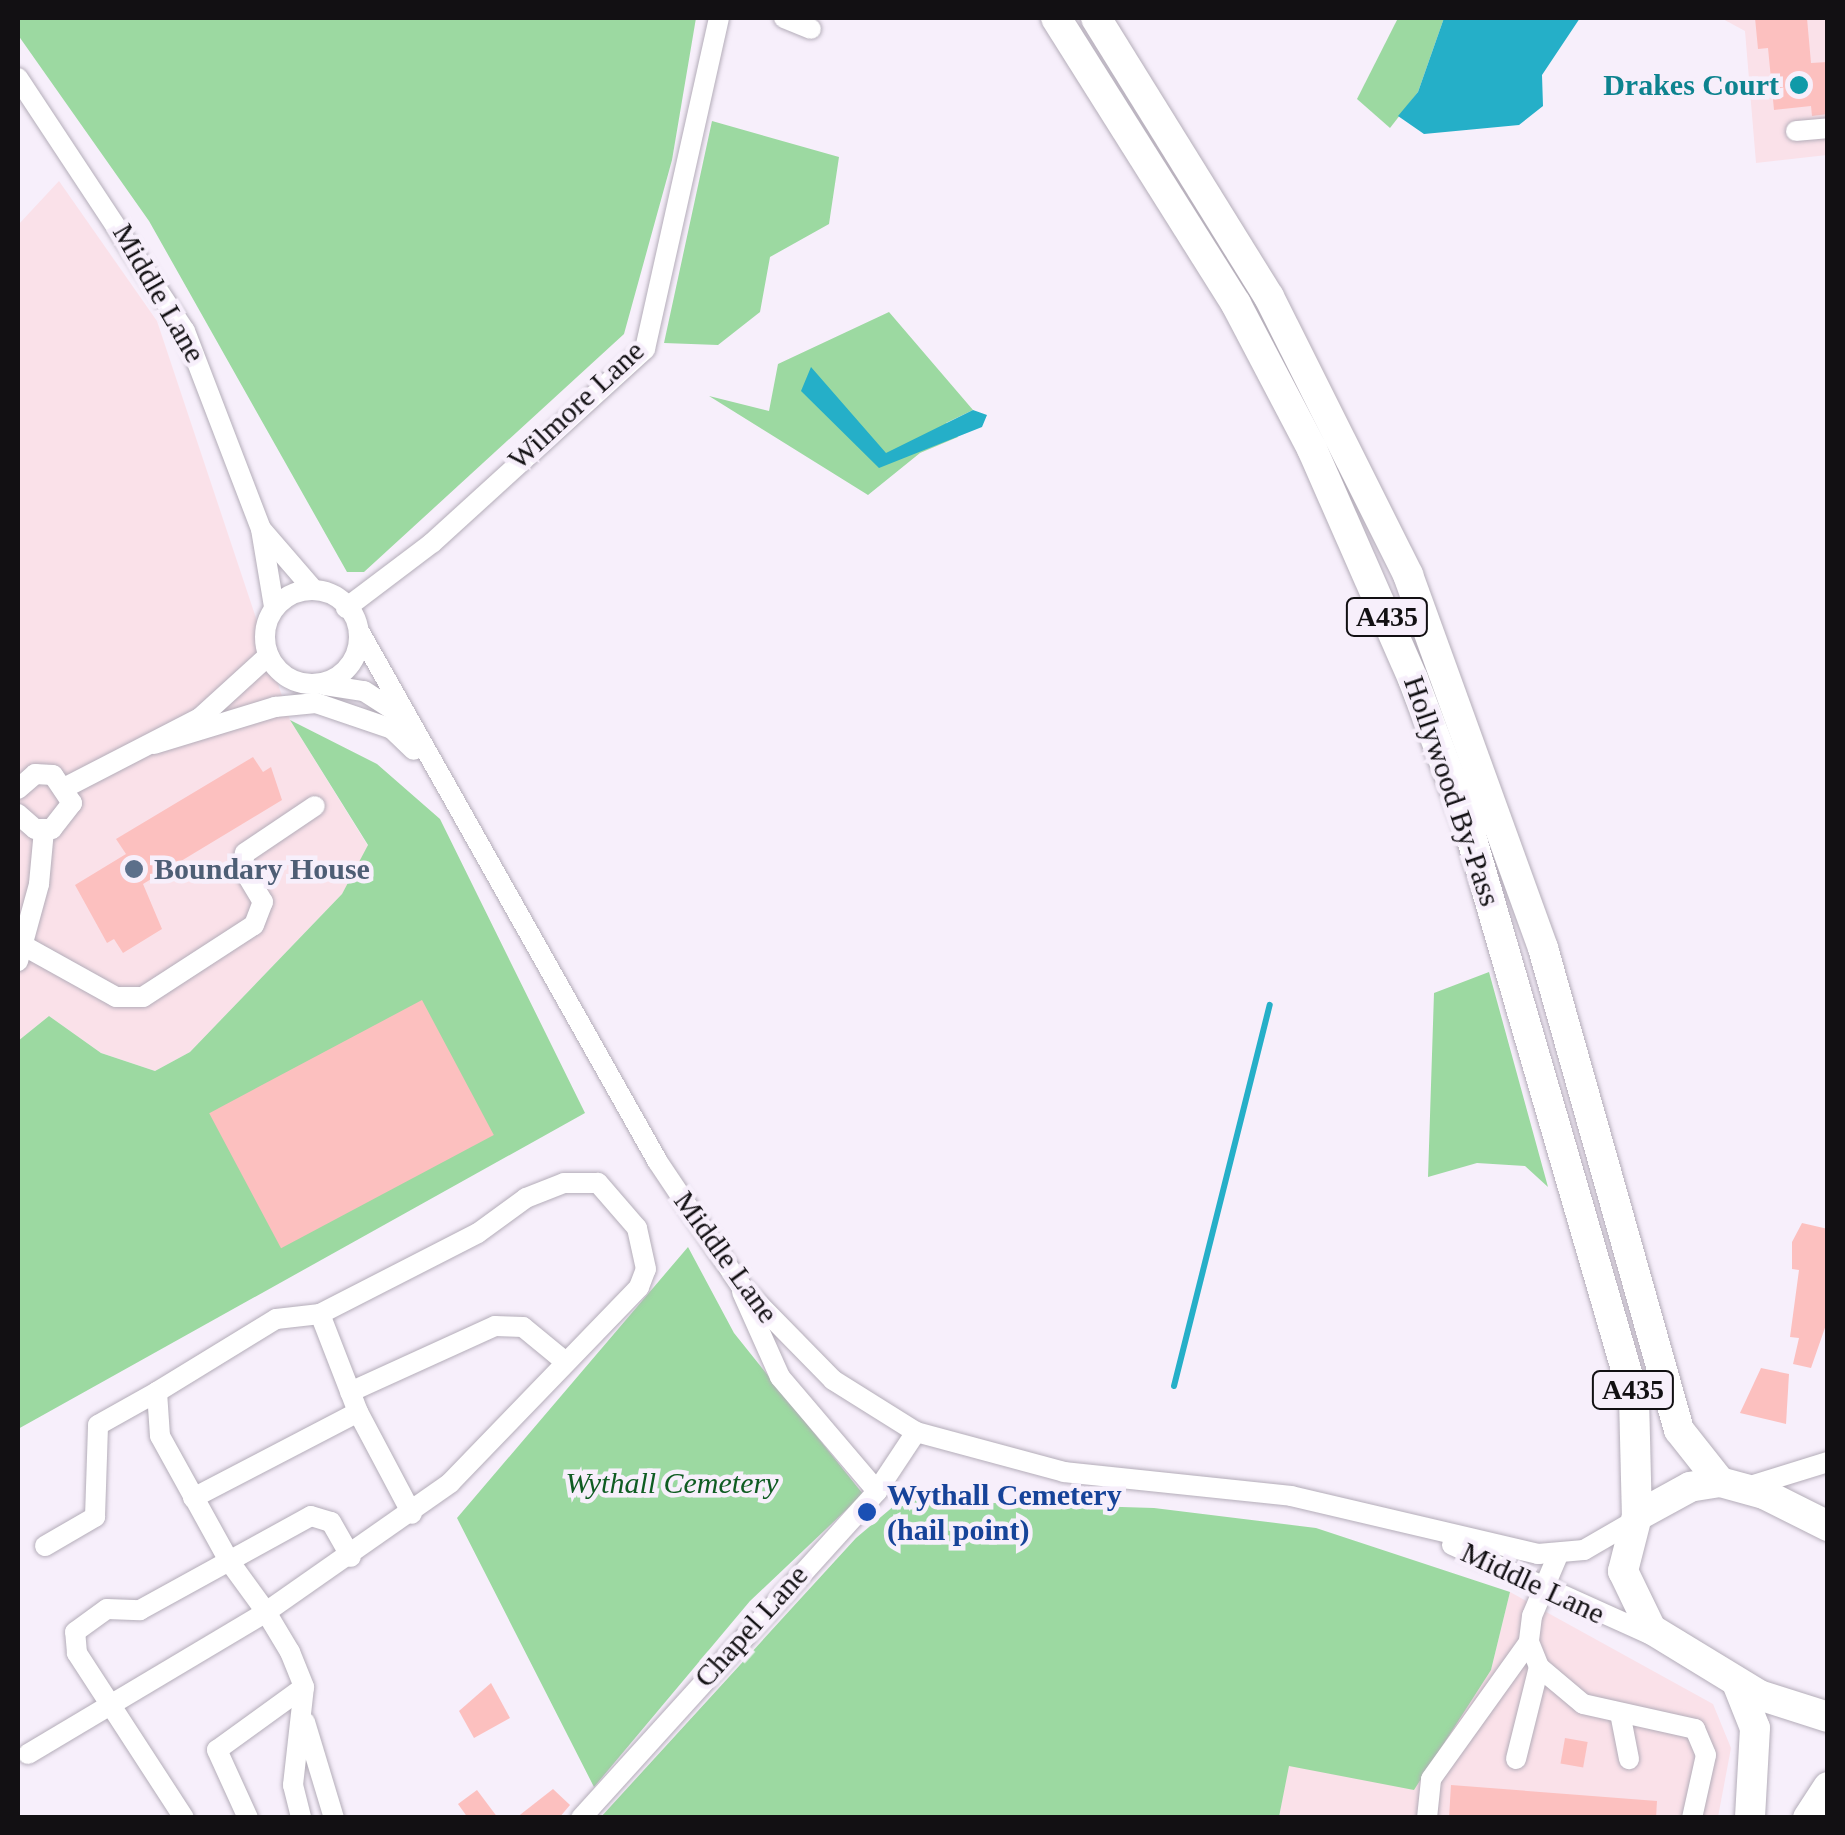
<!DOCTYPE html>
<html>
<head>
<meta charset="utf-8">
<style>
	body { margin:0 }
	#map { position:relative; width:1845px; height:1835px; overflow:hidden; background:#f7effb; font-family:"Times New Roman",serif }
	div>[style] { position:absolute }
	.commercial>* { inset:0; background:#fae1e9 }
	.green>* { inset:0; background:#9cd9a1 }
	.water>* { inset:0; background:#25afc8 }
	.stream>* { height:6px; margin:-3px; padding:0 3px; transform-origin:3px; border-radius:3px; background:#25afc8 }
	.building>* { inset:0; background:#fcc0bf; transform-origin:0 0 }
	.roads { filter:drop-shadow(0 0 2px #b4adb9) drop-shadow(0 0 2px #b4adb9) }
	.minor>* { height:20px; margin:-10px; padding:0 10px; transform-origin:10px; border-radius:10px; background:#fff }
	.minor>.ring { margin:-10px; padding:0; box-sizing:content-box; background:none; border:20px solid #fff; border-radius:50% }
	.highway>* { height:30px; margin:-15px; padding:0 15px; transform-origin:15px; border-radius:15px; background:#fff }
	.dots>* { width:28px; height:28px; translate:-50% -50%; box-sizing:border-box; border:5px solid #f7effb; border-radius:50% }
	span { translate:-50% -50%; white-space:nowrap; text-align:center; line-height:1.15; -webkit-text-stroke:9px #f7effb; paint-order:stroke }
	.shield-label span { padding:2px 8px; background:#f7effb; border:2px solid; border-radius:8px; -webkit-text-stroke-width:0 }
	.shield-label { font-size:28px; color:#121013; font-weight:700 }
	.culture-label { font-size:30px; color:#0d838f; font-weight:700 }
	.right { translate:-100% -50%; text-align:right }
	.street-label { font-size:30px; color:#121013 }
	.service-label { font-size:30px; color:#4e5e75; font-weight:700 }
	.left { translate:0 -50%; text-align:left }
	.park-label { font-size:30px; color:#0f5c22; font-style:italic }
	.transit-label { font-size:30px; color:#164399; font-weight:700 }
	.frame { position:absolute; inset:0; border:20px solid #121013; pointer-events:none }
</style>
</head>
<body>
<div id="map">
	<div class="commercial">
		<div style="clip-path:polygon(1721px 18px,1827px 18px,1827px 155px,1756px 163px,1745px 31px)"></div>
		<div style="clip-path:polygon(59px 181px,157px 321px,290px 720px,368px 846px,342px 894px,190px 1052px,155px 1071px,101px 1053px,49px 1016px,18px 1041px,18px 225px)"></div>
		<div style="clip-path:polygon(1510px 1592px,1713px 1704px,1731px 1748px,1718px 1817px,1279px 1818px,1288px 1765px,1491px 1670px)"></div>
	</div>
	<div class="green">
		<div style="clip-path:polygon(18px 18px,696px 18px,672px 160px,624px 334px,364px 572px,347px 572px,149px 221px,18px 35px)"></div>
		<div style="clip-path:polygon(1398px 18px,1444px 18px,1418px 92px,1390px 128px,1357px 99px)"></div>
		<div style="clip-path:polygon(712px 121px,839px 157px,829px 224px,770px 257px,760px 312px,718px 345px,664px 343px)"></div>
		<div style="clip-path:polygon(889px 312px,973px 410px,946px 423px,958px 437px,920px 453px,868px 495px,709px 396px,769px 411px,778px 364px)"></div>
		<div style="clip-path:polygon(290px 720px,377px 764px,440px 819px,585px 1113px,18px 1429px,18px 1041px,49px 1016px,101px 1053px,155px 1071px,190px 1052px,342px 894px,368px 845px)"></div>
		<div style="clip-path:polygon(1489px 972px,1548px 1187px,1525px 1166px,1477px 1163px,1428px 1177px,1434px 993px)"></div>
		<div style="clip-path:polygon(688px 1247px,734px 1333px,863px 1494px,750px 1601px,594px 1787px,457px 1518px)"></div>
		<div style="clip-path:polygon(901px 1500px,1154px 1508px,1316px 1528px,1510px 1592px,1491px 1670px,1414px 1790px,1289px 1766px,1279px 1817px,600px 1818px,856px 1538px)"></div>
	</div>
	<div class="water">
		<div style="clip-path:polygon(1444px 18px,1580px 18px,1542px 75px,1543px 106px,1519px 125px,1424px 134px,1398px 116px,1418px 92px)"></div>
		<div style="clip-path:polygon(811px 367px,886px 453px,973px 410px,987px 415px,982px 427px,879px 468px,801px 391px)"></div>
	</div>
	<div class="stream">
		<div style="left:1174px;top:1386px;width:393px;rotate:-75.9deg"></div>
	</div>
	<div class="building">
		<div style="clip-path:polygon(1755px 18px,1807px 18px,1811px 63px,1828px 62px,1828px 114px,1812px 116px,1811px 106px,1774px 110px,1768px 48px,1758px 49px)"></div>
		<div style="clip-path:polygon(253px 757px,263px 772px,271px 767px,282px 800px,143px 884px,162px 929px,123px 953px,114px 939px,107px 943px,75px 885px,126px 854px,116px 839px)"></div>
		<div style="left:422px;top:1000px;width:153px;height:241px;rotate:62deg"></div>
		<div style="clip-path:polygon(1802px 1223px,1828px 1229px,1828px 1319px,1811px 1368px,1793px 1364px,1799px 1338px,1790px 1337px,1799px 1270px,1792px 1269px,1792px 1242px)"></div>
		<div style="clip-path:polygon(1761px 1368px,1789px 1374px,1786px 1424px,1740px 1413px)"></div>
		<div style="clip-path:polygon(491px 1683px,510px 1718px,474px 1738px,459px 1711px)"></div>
		<div style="left:1565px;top:1738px;width:23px;height:26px;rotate:10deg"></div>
		<div style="clip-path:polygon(1451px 1785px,1657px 1801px,1656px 1818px,1449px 1818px)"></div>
		<div style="clip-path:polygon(553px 1789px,570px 1805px,559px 1818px,516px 1818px)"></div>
		<div style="clip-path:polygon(477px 1790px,498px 1818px,468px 1818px,458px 1804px)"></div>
	</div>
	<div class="roads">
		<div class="minor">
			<div style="left:784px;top:18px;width:29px;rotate:22deg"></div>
			<div style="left:18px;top:78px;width:303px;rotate:56.6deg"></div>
			<div style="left:185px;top:331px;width:212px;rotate:69deg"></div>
			<div style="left:261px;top:529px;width:79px;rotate:80.5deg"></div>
			<div style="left:1796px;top:131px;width:32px;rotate:-5deg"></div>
			<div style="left:262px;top:530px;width:77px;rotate:49.2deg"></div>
			<div class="ring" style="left:265px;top:590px;width:74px;height:74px"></div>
			<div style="left:346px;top:608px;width:108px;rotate:-37.1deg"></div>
			<div style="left:432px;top:543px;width:288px;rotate:-42.3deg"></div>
			<div style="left:645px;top:349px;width:339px;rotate:-77.4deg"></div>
			<div style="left:359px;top:631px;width:609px;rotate:60.62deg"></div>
			<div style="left:658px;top:1162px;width:149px;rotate:56.2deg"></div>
			<div style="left:741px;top:1286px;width:132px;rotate:45.6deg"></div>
			<div style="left:833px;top:1380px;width:98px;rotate:32.1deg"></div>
			<div style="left:916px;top:1432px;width:153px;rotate:15.1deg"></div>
			<div style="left:1064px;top:1472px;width:228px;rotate:6deg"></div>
			<div style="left:1291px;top:1496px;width:254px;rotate:13.2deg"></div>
			<div style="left:1538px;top:1554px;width:46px;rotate:-5deg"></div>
			<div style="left:1584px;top:1550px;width:58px;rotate:-30.1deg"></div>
			<div style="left:325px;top:685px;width:39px;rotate:9deg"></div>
			<div style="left:364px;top:691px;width:44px;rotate:33deg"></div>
			<div style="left:154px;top:744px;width:127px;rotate:-17deg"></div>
			<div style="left:275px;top:707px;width:41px;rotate:-5.6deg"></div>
			<div style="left:316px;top:703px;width:80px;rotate:18.9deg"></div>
			<div style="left:392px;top:729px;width:30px;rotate:44deg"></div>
			<div style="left:68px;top:786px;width:148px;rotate:-27.3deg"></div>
			<div style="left:200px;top:718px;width:93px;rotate:-42.4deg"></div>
			<div style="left:18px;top:789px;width:23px;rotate:-41deg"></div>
			<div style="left:35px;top:774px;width:18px;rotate:3deg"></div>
			<div style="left:53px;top:775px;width:34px;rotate:56deg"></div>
			<div style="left:72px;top:803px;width:33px;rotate:128deg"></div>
			<div style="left:52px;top:829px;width:17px;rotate:180deg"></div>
			<div style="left:35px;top:829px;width:23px;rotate:-139deg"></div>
			<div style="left:26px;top:947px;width:103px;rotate:29.1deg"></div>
			<div style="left:116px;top:997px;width:27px"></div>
			<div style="left:143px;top:997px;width:132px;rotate:-33deg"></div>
			<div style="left:254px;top:925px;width:25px;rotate:-69deg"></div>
			<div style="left:263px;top:902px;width:41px;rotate:-121deg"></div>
			<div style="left:242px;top:867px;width:14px;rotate:-78deg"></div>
			<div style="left:245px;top:853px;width:84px;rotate:-33.9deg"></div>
			<div style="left:18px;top:961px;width:80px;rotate:-74.7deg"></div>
			<div style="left:39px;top:884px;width:54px;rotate:-84.7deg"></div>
			<div style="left:742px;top:1292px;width:93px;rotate:65.9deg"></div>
			<div style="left:780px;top:1377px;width:150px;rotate:49.6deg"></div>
			<div style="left:320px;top:1314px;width:105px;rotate:68.8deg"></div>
			<div style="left:358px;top:1412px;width:115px;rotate:62.1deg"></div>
			<div style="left:350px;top:1392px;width:159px;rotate:-24.5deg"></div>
			<div style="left:495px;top:1326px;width:28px;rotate:2deg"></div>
			<div style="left:523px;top:1327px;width:50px;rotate:39.4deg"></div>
			<div style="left:1747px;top:1487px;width:85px;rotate:-17.2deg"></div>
			<div style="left:193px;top:1498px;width:186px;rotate:-27.5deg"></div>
			<div style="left:1452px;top:1545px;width:226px;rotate:24.3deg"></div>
			<div style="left:45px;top:1546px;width:58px;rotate:-30.1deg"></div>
			<div style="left:95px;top:1517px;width:92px;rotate:-88.1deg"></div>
			<div style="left:98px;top:1425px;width:68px;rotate:-29.2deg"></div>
			<div style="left:1558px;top:1555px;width:66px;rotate:113.1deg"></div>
			<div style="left:1532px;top:1616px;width:26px;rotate:97deg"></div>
			<div style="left:1529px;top:1642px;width:27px;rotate:68deg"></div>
			<div style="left:1539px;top:1667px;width:57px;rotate:40.1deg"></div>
			<div style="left:1583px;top:1704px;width:115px;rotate:12.6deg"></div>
			<div style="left:1695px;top:1729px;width:28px;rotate:67deg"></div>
			<div style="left:1706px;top:1755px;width:65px;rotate:102.5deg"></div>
			<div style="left:1620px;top:1713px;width:47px;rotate:78.9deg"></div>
			<div style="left:305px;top:1722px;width:100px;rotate:73.2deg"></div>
			<div style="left:28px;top:1754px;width:277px;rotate:-30.8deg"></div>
			<div style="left:266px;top:1612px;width:225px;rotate:-35deg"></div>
			<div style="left:450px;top:1483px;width:272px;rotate:-46deg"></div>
			<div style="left:639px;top:1287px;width:19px;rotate:-69deg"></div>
			<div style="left:646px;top:1269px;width:42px;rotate:-102.4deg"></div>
			<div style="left:637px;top:1228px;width:60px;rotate:-130.9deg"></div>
			<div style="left:598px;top:1183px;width:34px;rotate:180deg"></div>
			<div style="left:564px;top:1183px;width:41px;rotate:158.5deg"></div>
			<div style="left:526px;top:1198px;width:59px;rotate:143.9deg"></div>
			<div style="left:478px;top:1233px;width:178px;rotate:152.9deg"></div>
			<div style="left:320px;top:1314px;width:44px;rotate:173.5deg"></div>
			<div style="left:276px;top:1319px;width:140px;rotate:148.5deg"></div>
			<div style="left:157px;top:1392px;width:44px;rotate:86.1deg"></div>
			<div style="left:160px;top:1436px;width:143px;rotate:61.1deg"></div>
			<div style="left:229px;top:1561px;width:63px;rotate:54deg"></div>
			<div style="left:266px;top:1612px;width:47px;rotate:59deg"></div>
			<div style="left:290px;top:1652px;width:38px;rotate:68deg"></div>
			<div style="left:304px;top:1687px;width:99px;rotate:96.4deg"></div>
			<div style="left:293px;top:1785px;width:34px;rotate:76deg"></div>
			<div style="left:1516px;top:1759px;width:95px;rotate:-76deg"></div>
			<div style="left:184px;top:1818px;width:197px;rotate:-123deg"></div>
			<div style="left:77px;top:1653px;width:21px;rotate:-95deg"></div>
			<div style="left:75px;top:1632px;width:39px;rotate:-36deg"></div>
			<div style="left:107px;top:1609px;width:33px;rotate:2deg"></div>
			<div style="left:140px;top:1610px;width:195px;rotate:-28.8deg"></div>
			<div style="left:311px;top:1516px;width:21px;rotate:17deg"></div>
			<div style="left:331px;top:1522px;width:40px;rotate:60.3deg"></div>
			<div style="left:248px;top:1818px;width:75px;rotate:-114.5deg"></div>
			<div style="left:217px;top:1750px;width:107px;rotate:-35.9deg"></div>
			<div style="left:581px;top:1818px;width:441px;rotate:-47.8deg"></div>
			<div style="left:877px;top:1491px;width:71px;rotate:-56.5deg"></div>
			<div style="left:1427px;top:1818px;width:39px;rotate:-84deg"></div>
			<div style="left:1431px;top:1779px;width:168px;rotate:-54.4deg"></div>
		</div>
		<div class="highway">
			<div style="left:1056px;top:18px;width:338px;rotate:57.8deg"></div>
			<div style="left:1236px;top:304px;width:164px;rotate:62.3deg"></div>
			<div style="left:1312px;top:449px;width:251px;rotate:66.3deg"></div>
			<div style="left:1413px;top:679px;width:150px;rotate:69.3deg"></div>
			<div style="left:1466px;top:819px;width:602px;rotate:73.79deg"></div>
			<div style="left:1634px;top:1397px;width:119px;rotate:88.6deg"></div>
			<div style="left:1096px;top:18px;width:328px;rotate:58.2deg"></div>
			<div style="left:1269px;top:297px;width:311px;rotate:63.4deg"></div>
			<div style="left:1408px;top:575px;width:397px;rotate:70.1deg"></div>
			<div style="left:1543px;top:948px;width:501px;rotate:74.24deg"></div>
			<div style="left:1679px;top:1430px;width:66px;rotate:51.7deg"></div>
			<div style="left:1828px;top:1526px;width:72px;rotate:-153.4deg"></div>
			<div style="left:1764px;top:1494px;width:46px;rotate:-164.7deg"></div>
			<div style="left:1720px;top:1482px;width:30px;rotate:171deg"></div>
			<div style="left:1690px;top:1487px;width:60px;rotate:151.3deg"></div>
			<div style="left:1637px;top:1516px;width:57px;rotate:104.3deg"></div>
			<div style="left:1623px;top:1571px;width:64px;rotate:64.2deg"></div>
			<div style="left:1651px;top:1629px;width:127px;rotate:31.4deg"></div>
			<div style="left:1759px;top:1695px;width:72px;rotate:17.7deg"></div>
			<div style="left:1737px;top:1683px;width:48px;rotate:68.2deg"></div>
			<div style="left:1755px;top:1728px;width:90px;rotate:93.2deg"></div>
			<div style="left:1808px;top:1818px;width:37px;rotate:-57deg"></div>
		</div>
	</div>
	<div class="dots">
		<div style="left:1799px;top:85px;background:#0f9aa8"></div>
		<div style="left:134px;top:869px;background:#5c6f8a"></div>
		<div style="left:867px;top:1512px;background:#1a4fb4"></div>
	</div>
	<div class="shield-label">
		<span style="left:1387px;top:617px">A435</span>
		<span style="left:1633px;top:1390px">A435</span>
	</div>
	<div class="culture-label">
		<span class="right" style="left:1779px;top:85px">Drakes Court</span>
	</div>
	<div class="street-label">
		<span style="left:159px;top:293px;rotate:60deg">Middle Lane</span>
		<span style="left:576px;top:405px;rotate:-43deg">Wilmore Lane</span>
		<span style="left:1452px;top:791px;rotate:71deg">Hollywood By-Pass</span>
		<span style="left:726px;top:1257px;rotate:54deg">Middle Lane</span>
		<span style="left:1533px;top:1583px;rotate:25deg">Middle Lane</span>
		<span style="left:751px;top:1626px;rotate:-48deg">Chapel Lane</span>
	</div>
	<div class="service-label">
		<span class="left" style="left:154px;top:869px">Boundary House</span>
	</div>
	<div class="park-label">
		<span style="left:672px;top:1483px">Wythall Cemetery</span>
	</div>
	<div class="transit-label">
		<span class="left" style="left:887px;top:1512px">Wythall Cemetery<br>(hail point)</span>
	</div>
	<div class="frame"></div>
</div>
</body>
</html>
